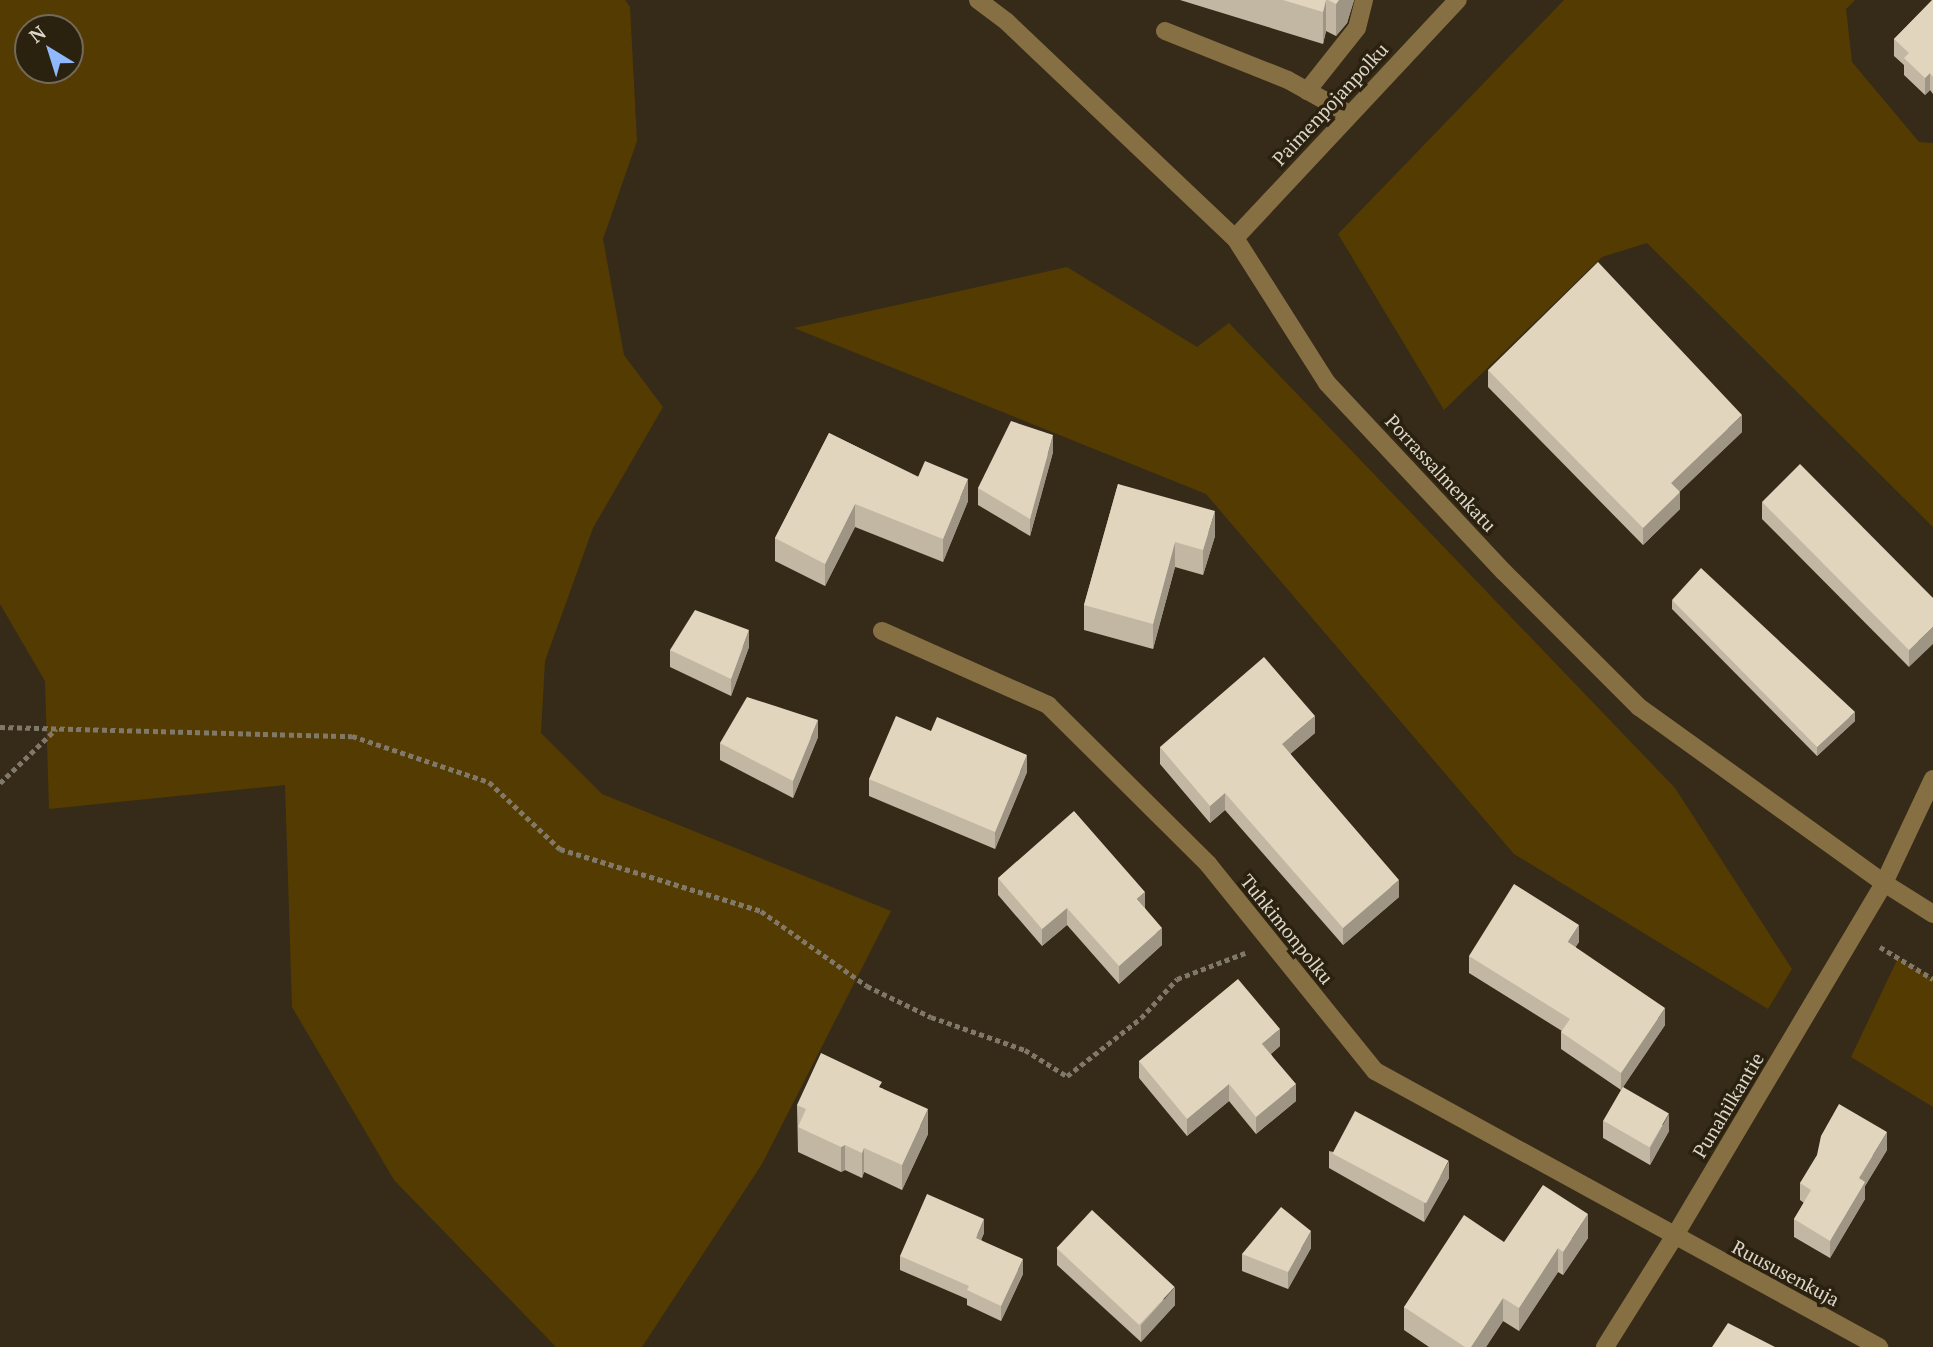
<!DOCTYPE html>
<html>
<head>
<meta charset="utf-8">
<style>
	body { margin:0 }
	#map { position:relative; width:1933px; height:1347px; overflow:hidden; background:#352b18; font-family:"PT Serif",serif }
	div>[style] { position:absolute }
	.green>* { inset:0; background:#543b01 }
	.path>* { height:4.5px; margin-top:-2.25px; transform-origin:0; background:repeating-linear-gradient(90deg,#807868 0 5px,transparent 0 8.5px) }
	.minor>* { height:18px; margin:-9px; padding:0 9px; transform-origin:9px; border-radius:9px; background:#876f44 }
	.wall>* { inset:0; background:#c2b7a3 }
	.shaded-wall>* { inset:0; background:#9e9585 }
	.building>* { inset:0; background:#e1d5be; transform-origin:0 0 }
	span { translate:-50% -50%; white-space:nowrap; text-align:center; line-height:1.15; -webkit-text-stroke:7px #2b210f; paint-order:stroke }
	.street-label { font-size:19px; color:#dcd6cb }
	.north { position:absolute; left:14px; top:14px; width:70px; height:70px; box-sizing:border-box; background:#2b210f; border:2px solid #72695a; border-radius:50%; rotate:322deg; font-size:19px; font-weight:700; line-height:28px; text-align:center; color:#dcd6cb }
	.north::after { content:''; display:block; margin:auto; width:24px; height:32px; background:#90b8fd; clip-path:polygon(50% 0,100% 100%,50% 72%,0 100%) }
</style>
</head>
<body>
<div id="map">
	<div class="green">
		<div style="clip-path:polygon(evenodd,0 0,625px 0,630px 7px,637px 141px,603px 239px,624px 355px,663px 407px,593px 528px,545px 661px,541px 733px,602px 794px,891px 911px,762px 1164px,642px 1347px,556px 1347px,394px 1180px,292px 1007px,285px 785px,49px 809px,45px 681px,0 604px,0 0,28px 28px,70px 28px,70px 70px,28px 70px,28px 28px)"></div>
		<div style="clip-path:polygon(1564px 0,1855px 0,1846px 9px,1852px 62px,1919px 142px,1933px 143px,1933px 527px,1647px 243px,1602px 257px,1444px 410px,1338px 234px)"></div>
		<div style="clip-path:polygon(1067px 267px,1197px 347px,1229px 323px,1675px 788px,1792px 969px,1768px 1009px,1514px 854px,1206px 494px,794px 328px)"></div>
		<div style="clip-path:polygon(1898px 958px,1933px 979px,1933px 1107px,1851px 1057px)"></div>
	</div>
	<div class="path">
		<div style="left:0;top:727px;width:352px;rotate:1.5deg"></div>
		<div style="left:352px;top:736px;width:145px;rotate:18.6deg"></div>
		<div style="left:489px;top:782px;width:98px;rotate:43.3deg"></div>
		<div style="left:560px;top:849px;width:210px;rotate:17.1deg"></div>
		<div style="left:761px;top:911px;width:130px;rotate:35.3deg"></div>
		<div style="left:867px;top:986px;width:71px;rotate:25.8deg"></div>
		<div style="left:931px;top:1017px;width:100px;rotate:19.3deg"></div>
		<div style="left:1025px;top:1050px;width:49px;rotate:31.8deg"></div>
		<div style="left:1067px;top:1076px;width:94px;rotate:-38.1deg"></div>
		<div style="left:1141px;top:1018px;width:53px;rotate:-47.3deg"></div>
		<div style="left:1177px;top:979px;width:73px;rotate:-20.9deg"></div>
		<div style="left:0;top:783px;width:78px;rotate:-44deg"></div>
		<div style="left:1880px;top:947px;width:62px;rotate:31.1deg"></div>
	</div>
	<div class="minor">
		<div style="left:978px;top:0;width:36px;rotate:37deg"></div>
		<div style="left:1007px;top:22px;width:314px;rotate:43.5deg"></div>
		<div style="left:1235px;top:238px;width:172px;rotate:57.6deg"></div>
		<div style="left:1327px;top:383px;width:259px;rotate:46.9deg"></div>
		<div style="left:1504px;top:572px;width:191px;rotate:45deg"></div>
		<div style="left:1639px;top:707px;width:302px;rotate:35.7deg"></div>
		<div style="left:1884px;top:883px;width:58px;rotate:32.3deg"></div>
		<div style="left:1165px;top:31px;width:132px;rotate:21.7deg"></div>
		<div style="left:1288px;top:80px;width:70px;rotate:29.1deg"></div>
		<div style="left:1307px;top:91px;width:80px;rotate:-51.6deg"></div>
		<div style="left:1357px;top:28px;width:29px;rotate:-76deg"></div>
		<div style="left:1235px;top:238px;width:326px;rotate:-46.9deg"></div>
		<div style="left:882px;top:631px;width:182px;rotate:24deg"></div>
		<div style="left:1048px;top:705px;width:226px;rotate:44.8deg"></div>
		<div style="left:1208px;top:864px;width:266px;rotate:51.1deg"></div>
		<div style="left:1375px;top:1071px;width:575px;rotate:28.71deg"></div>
		<div style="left:1605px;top:1347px;width:130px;rotate:-57.9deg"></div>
		<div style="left:1674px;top:1237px;width:412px;rotate:-59.3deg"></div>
		<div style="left:1884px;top:883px;width:115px;rotate:-64.8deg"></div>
	</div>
	<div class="wall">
		<div style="clip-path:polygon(1180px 0,1354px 0,1347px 23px,1336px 36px,1326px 31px,1323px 44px)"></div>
		<div style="clip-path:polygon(1933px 0,1933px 94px,1930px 90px,1925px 95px,1904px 75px,1904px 65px,1894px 56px,1894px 39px)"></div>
		<div style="clip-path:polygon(1488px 370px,1742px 432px,1679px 492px,1680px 509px,1643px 545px,1488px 387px)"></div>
		<div style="clip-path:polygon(829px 433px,968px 501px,943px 562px,855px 527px,825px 586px,775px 561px,775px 538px)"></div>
		<div style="clip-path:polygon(1053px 452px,1030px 536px,978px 505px,978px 488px)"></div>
		<div style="clip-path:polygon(1118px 484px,1215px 536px,1203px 575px,1175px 567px,1153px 649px,1084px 630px,1084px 605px)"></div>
		<div style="clip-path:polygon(1762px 502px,1933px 598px,1909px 667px,1762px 519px)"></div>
		<div style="clip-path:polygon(1672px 600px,1855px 721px,1817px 756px,1672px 609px)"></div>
		<div style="clip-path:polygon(749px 647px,731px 696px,670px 667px,670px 650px)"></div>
		<div style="clip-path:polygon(1315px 733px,1290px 754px,1399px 897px,1343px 945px,1225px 810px,1210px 823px,1160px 764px,1160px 747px)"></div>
		<div style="clip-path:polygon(818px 737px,793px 798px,720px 760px,720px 743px)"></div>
		<div style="clip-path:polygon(1027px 772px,995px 849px,869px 796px,869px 779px)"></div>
		<div style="clip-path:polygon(998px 878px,1145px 908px,1162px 945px,1119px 984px,1067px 925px,1042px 946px,998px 895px)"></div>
		<div style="clip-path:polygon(1579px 942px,1575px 947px,1665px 1025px,1623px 1087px,1669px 1131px,1650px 1165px,1603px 1138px,1603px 1121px,1621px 1090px,1561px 1049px,1561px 1032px,1562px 1031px,1469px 973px,1469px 956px)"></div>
		<div style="clip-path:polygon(1280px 1046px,1271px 1054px,1296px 1101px,1256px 1134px,1229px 1101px,1187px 1136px,1139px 1078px,1139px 1061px)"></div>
		<div style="clip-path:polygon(882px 1088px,928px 1134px,902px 1190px,864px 1172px,862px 1178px,845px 1170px,841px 1172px,798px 1152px,797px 1105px)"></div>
		<div style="clip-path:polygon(1887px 1150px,1865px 1186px,1865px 1199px,1830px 1258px,1794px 1237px,1794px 1219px,1804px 1203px,1800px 1200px,1800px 1183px)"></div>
		<div style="clip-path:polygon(1329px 1151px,1449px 1178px,1424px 1222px,1329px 1168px)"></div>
		<div style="clip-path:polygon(984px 1233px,981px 1240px,1023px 1274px,1001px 1321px,967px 1305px,967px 1299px,900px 1270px,900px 1256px)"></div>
		<div style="clip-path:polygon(1588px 1238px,1563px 1275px,1558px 1272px,1519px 1331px,1503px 1321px,1486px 1347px,1429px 1347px,1404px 1330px,1404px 1307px,1504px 1242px)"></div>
		<div style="clip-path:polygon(1057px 1248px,1175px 1305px,1141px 1342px,1057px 1265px)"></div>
		<div style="clip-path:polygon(1311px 1248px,1288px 1289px,1242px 1271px,1242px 1254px)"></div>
	</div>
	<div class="shaded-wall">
		<div style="clip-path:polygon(1326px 0,1326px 31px,1323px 44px,1323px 12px)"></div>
		<div style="clip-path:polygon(1339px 0,1354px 0,1347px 23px,1336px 36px,1336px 4px)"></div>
		<div style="clip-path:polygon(1930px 73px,1930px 90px,1925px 95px,1925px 78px)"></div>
		<div style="clip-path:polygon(1742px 415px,1742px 432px,1671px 500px,1671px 483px)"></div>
		<div style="clip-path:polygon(1053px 435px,1053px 452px,1030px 536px,1030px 519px)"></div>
		<div style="clip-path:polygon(968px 479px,968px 501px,943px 562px,943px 539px)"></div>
		<div style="clip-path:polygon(1680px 492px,1680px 509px,1643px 545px,1643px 528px)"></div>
		<div style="clip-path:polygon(855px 504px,855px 527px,825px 586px,825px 564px)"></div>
		<div style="clip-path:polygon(1215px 511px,1215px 536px,1203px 575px,1203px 550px)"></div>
		<div style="clip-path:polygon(1175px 542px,1175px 567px,1153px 649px,1153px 624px)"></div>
		<div style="clip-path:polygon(1933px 627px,1933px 644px,1909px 667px,1909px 650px)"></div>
		<div style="clip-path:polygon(749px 630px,749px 647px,731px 696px,731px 679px)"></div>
		<div style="clip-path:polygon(1855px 712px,1855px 721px,1817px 756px,1817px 747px)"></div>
		<div style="clip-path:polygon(1315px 716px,1315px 733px,1282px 761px,1282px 744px)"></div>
		<div style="clip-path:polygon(818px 720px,818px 737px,793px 798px,793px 781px)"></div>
		<div style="clip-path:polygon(1027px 755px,1027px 772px,995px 849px,995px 832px)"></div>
		<div style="clip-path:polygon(1225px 793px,1225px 810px,1210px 823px,1210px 806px)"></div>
		<div style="clip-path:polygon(1399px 880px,1399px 897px,1343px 945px,1343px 928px)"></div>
		<div style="clip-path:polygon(1145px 892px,1145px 909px,1137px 899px)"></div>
		<div style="clip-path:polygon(1067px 908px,1067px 925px,1042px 946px,1042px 929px)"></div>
		<div style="clip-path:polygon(1579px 925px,1579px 942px,1568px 959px,1568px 942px)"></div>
		<div style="clip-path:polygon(1162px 928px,1162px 945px,1119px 984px,1119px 966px)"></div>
		<div style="clip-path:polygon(1665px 1008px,1665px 1025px,1621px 1090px,1621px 1073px)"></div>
		<div style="clip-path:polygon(1280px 1029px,1280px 1046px,1262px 1061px,1262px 1044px)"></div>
		<div style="clip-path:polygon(1229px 1084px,1229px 1101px,1187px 1136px,1187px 1119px)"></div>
		<div style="clip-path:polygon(1296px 1084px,1296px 1101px,1256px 1134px,1256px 1117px)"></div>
		<div style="clip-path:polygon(928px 1109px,928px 1134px,902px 1190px,902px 1165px)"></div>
		<div style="clip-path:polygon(1669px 1114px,1669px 1131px,1650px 1165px,1650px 1148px)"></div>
		<div style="clip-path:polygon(1887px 1132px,1887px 1150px,1865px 1186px,1865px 1199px,1830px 1258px,1830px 1241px,1859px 1178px)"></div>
		<div style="clip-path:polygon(845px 1145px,845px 1170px,841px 1172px,841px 1147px)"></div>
		<div style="clip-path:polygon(864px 1148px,864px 1172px,862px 1178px,862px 1153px)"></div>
		<div style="clip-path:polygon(1449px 1161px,1449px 1178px,1424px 1222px,1424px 1204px)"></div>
		<div style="clip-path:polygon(1588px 1214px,1588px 1238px,1563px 1275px,1563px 1252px)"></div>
		<div style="clip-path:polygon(984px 1219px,984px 1233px,976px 1253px,976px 1238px)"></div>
		<div style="clip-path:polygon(1311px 1231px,1311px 1248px,1288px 1289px,1288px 1272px)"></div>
		<div style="clip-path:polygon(1558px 1248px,1558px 1272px,1519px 1331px,1519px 1308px)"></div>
		<div style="clip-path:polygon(1023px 1259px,1023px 1274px,1001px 1321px,1001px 1306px)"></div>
		<div style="clip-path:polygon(1175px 1287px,1175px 1305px,1141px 1342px,1141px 1325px)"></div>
		<div style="clip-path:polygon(1503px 1298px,1503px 1321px,1486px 1347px,1471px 1347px)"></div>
	</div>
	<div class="building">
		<div style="clip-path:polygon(1283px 0,1326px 0,1323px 12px)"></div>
		<div style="clip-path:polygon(1328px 0,1339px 0,1336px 4px)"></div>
		<div style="clip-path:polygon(1932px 0,1933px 0,1933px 77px,1930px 73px,1925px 78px,1904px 58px,1909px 53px,1894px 39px)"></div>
		<div style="clip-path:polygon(1598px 262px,1742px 415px,1671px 483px,1680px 492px,1643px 528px,1488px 370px)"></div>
		<div style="clip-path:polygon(1011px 421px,1053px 435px,1030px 519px,978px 488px)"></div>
		<div style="clip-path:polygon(829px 433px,918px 477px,925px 461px,968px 479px,943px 539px,855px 504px,825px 564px,775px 538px)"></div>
		<div style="clip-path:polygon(1800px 464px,1933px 598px,1933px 627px,1909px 650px,1762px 502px)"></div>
		<div style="clip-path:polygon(1118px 484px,1215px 511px,1203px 550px,1175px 542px,1153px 624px,1084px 605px)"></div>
		<div style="clip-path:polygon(1701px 568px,1855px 712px,1817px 747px,1672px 600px)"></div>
		<div style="clip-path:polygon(695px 610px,749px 630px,731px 679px,670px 650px)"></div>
		<div style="clip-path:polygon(1264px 657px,1315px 716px,1282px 744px,1399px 880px,1343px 928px,1225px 793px,1210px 806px,1160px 747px)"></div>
		<div style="clip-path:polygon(747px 697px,818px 720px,793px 781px,720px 743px)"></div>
		<div style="clip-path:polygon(896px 716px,931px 731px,937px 717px,1027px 755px,995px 832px,869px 779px)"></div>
		<div style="clip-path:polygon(1074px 811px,1145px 892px,1137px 899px,1162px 928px,1119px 966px,1067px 908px,1042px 929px,998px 878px)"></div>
		<div style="clip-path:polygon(1514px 884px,1579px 925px,1568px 942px,1665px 1008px,1621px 1073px,1561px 1032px,1570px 1019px,1469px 956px)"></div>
		<div style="clip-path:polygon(1238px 979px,1280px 1029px,1262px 1044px,1296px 1084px,1256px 1117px,1229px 1084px,1187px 1119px,1139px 1061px)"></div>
		<div style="clip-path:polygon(821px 1053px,882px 1082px,879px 1087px,928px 1109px,902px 1165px,864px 1148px,862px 1153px,845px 1145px,841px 1147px,798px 1127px,806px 1109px,797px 1105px)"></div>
		<div style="left:1623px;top:1087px;width:53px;height:39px;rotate:30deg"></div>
		<div style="clip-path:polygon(1839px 1104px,1887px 1132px,1859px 1178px,1865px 1182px,1830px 1241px,1794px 1219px,1811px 1190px,1800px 1183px,1817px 1155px,1821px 1136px)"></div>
		<div style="left:1355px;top:1111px;width:106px;height:48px;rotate:28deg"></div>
		<div style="clip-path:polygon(1543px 1185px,1588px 1214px,1563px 1252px,1558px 1248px,1519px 1308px,1503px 1298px,1471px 1347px,1465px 1347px,1404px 1307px,1464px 1215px,1504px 1242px)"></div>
		<div style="clip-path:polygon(927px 1194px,984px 1219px,976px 1238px,1023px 1259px,1001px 1306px,967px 1290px,969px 1286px,900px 1256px)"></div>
		<div style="clip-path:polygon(1281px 1207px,1311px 1231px,1288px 1272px,1242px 1254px)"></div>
		<div style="left:1092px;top:1210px;width:113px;height:52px;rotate:43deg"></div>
		<div style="clip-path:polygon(1728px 1323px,1775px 1347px,1712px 1347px)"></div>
	</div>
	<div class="street-label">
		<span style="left:1330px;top:104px;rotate:-47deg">Paimenpojanpolku</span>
		<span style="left:1441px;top:473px;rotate:47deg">Porrassalmenkatu</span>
		<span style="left:1287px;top:929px;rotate:51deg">Tuhkimonpolku</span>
		<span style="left:1728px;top:1105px;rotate:-59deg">Punahilkantie</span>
		<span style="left:1786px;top:1273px;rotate:28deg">Ruususenkuja</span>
	</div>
	<div class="north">N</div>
</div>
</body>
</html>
